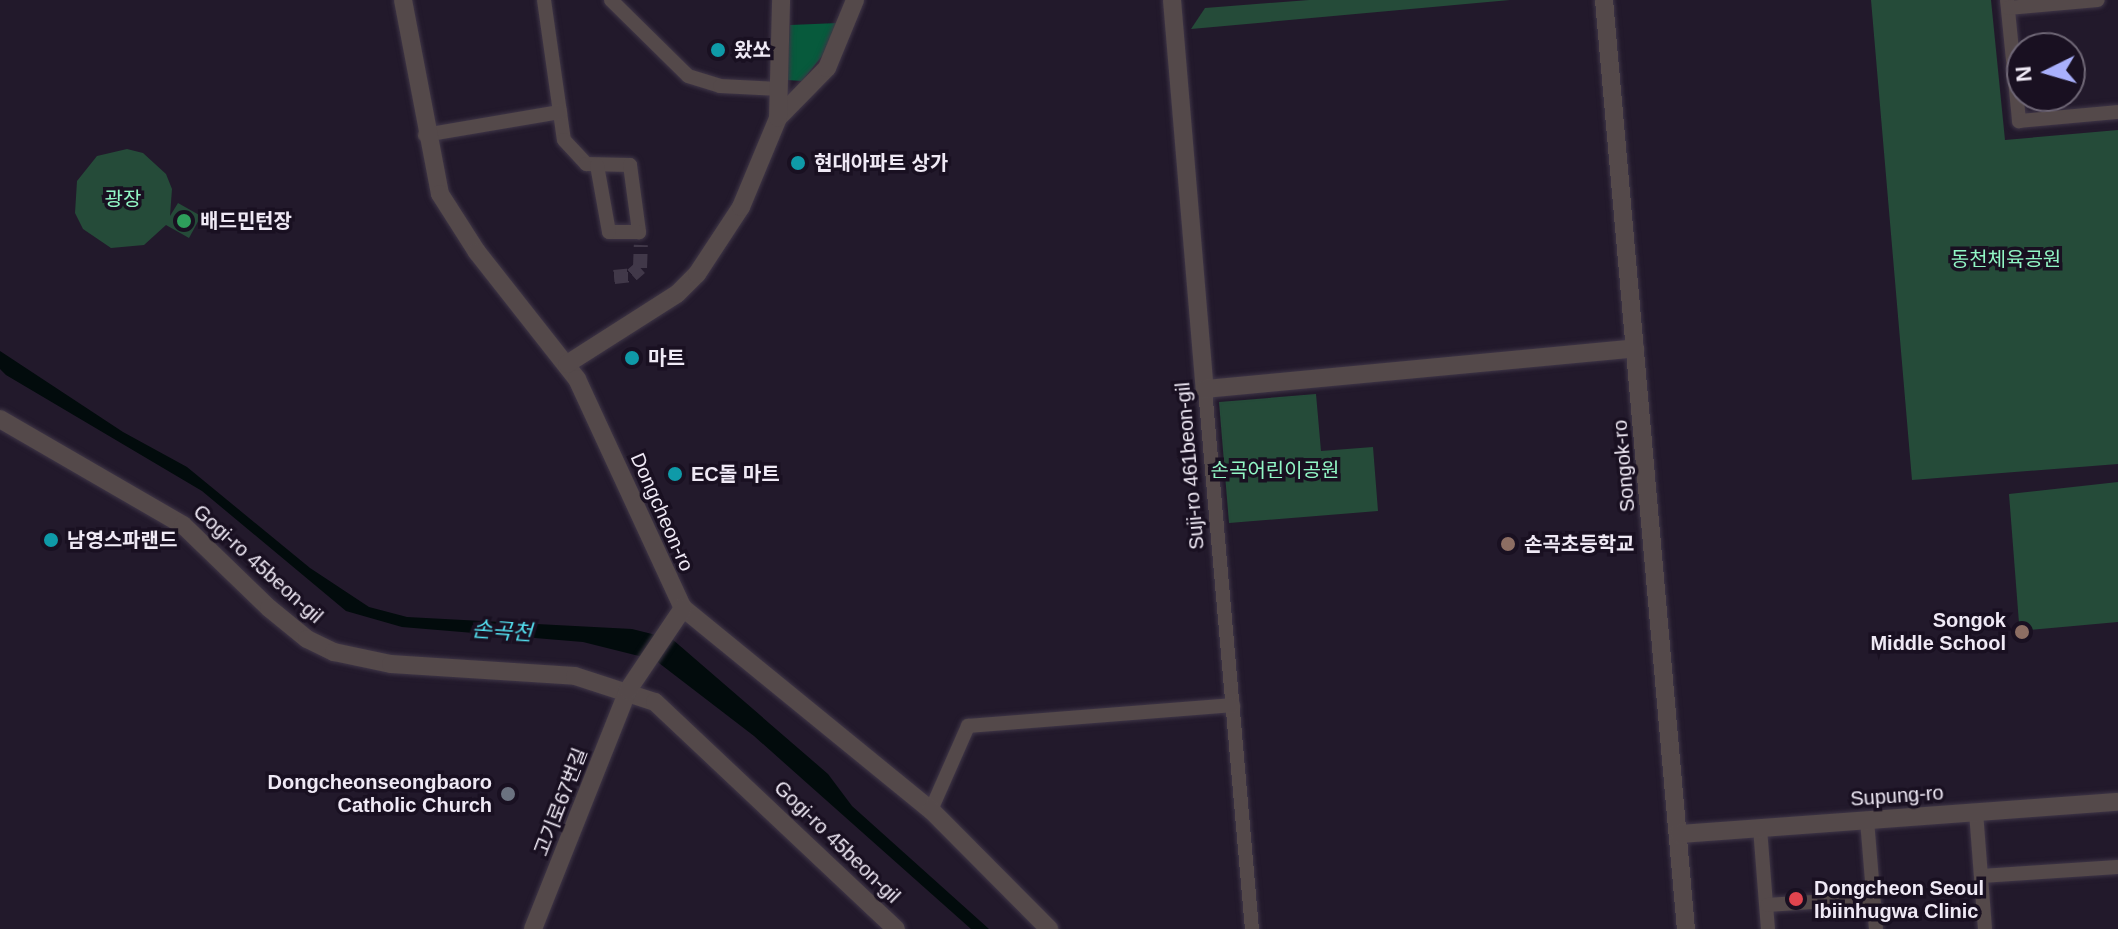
<!DOCTYPE html>
<html>
<head>
<meta charset="utf-8">
<style>
	body { margin:0 }
	#map { position:relative; width:2118px; height:929px; overflow:hidden; background:#22192b; font-family:Helvetica,"Noto Sans KR",sans-serif }
	div>[style] { position:absolute }
	.green>* { inset:0; background:#254b39 }
	.forest>* { inset:0; background:#075a3c }
	.water>* { inset:0; background:#020b0c }
	.minor-tunnel>* { height:14px; margin-top:-7px; transform-origin:0; background:repeating-linear-gradient(90deg,#413849 0 14px,transparent 0 21px) }
	.roads { filter:drop-shadow(0 0 2px #3f3647) drop-shadow(0 0 2px #3f3647) }
	.minor>* { height:14px; margin:-7px; padding:0 7px; transform-origin:7px; border-radius:7px; background:#54494a }
	.tertiary>* { height:18px; margin:-9px; padding:0 9px; transform-origin:9px; border-radius:9px; background:#54494a }
	.dots>* { width:22px; height:22px; translate:-50% -50%; box-sizing:border-box; border:4px solid #191021; border-radius:50% }
	span { translate:-50% -50%; white-space:nowrap; text-align:center; line-height:1.15; -webkit-text-stroke:7px #191021; paint-order:stroke }
	.poi-label { font-size:20px; color:#efe9f5; font-weight:700 }
	.left { translate:0 -50%; text-align:left }
	.right { translate:-100% -50%; text-align:right }
	.park-label { font-size:20px; color:#91f6c5 }
	.street-label { font-size:20px; color:#efe9f5 }
	.water-label { font-size:22px; color:#53dded; font-style:italic }
	.north { position:absolute; left:2006px; top:32px; width:80px; height:80px; box-sizing:border-box; background:#191021; border:2px solid #6f6776; border-radius:50%; rotate:265deg; font-size:22px; font-weight:700; line-height:32px; text-align:center; color:#efe9f5 }
	.north::after { content:''; display:block; margin:auto; width:28px; height:36px; background:#a9b0fc; clip-path:polygon(50% 0,100% 100%,50% 72%,0 100%) }
</style>
</head>
<body>
<div id="map">
	<div class="green">
		<div style="clip-path:polygon(1309px 0,1510px 0,1191px 29px,1205px 8px)"></div>
		<div style="clip-path:polygon(1871px 0,1991px 0,2005px 140px,2118px 130px,2118px 464px,1912px 480px)"></div>
		<div style="clip-path:polygon(127px 149px,143px 153px,166px 174px,172px 189px,170px 216px,178px 203px,201px 216px,189px 238px,166px 225px,144px 245px,111px 248px,83px 229px,75px 213px,77px 181px,97px 156px)"></div>
		<div style="clip-path:polygon(1316px 394px,1321px 451px,1373px 447px,1378px 511px,1229px 523px,1219px 402px)"></div>
		<div style="clip-path:polygon(2118px 482px,2118px 622px,2029px 630px,2019px 623px,2009px 494px)"></div>
	</div>
	<div class="forest">
		<div style="clip-path:polygon(838px 23px,831px 45px,802px 81px,787px 80px,790px 25px)"></div>
	</div>
	<div class="water">
		<div style="clip-path:polygon(0 351px,123px 432px,187px 467px,310px 568px,369px 607px,407px 617px,632px 629px,672px 639px,828px 774px,852px 806px,989px 929px,971px 929px,754px 736px,655px 660px,583px 642px,402px 627px,346px 611px,202px 491px,6px 375px,0 369px)"></div>
	</div>
	<div class="minor-tunnel">
		<div style="left:614px;top:277px;width:18px;rotate:-6deg"></div>
		<div style="left:632px;top:275px;width:11px;rotate:-41deg"></div>
		<div style="left:640px;top:268px;width:23px;rotate:-88deg"></div>
	</div>
	<div class="roads">
		<div class="minor">
			<div style="left:544px;top:0;width:141px;rotate:81.9deg"></div>
			<div style="left:564px;top:140px;width:33px;rotate:47deg"></div>
			<div style="left:586px;top:164px;width:44px;rotate:1.3deg"></div>
			<div style="left:630px;top:165px;width:68px;rotate:82.3deg"></div>
			<div style="left:639px;top:232px;width:30px;rotate:180deg"></div>
			<div style="left:609px;top:232px;width:68px;rotate:-100.2deg"></div>
			<div style="left:611px;top:0;width:108px;rotate:44.6deg"></div>
			<div style="left:688px;top:76px;width:34px;rotate:17deg"></div>
			<div style="left:720px;top:86px;width:59px;rotate:2.9deg"></div>
			<div style="left:2007px;top:0;width:122px;rotate:84.3deg"></div>
			<div style="left:2019px;top:121px;width:99px;rotate:-5.2deg"></div>
			<div style="left:2008px;top:8px;width:90px;rotate:-5.1deg"></div>
			<div style="left:425px;top:135px;width:137px;rotate:-9.7deg"></div>
			<div style="left:1205px;top:389px;width:542px;rotate:85.03deg"></div>
			<div style="left:931px;top:810px;width:92px;rotate:-66.2deg"></div>
			<div style="left:968px;top:726px;width:266px;rotate:-4.5deg"></div>
			<div style="left:1976px;top:812px;width:117px;rotate:85.6deg"></div>
			<div style="left:1867px;top:820px;width:109px;rotate:85.3deg"></div>
			<div style="left:1760px;top:828px;width:101px;rotate:85.5deg"></div>
			<div style="left:1981px;top:876px;width:137px;rotate:-3.8deg"></div>
			<div style="left:1767px;top:905px;width:106px;rotate:-3.8deg"></div>
		</div>
		<div class="tertiary">
			<div style="left:403px;top:0;width:197px;rotate:79.2deg"></div>
			<div style="left:440px;top:194px;width:69px;rotate:57.5deg"></div>
			<div style="left:477px;top:252px;width:162px;rotate:51.8deg"></div>
			<div style="left:577px;top:379px;width:252px;rotate:65.2deg"></div>
			<div style="left:683px;top:608px;width:320px;rotate:39.2deg"></div>
			<div style="left:931px;top:810px;width:168px;rotate:45.2deg"></div>
			<div style="left:1172px;top:0;width:390px;rotate:85.2deg"></div>
			<div style="left:1205px;top:389px;width:432px;rotate:-5.4deg"></div>
			<div style="left:1604px;top:0;width:933px;rotate:84.96deg"></div>
			<div style="left:778px;top:118px;width:70px;rotate:-45.6deg"></div>
			<div style="left:827px;top:68px;width:74px;rotate:-67.6deg"></div>
			<div style="left:567px;top:364px;width:130px;rotate:-32.5deg"></div>
			<div style="left:677px;top:294px;width:28px;rotate:-45deg"></div>
			<div style="left:697px;top:274px;width:80px;rotate:-56.7deg"></div>
			<div style="left:741px;top:207px;width:96px;rotate:-67.4deg"></div>
			<div style="left:778px;top:118px;width:118px;rotate:-88.5deg"></div>
			<div style="left:0;top:419px;width:211px;rotate:30.1deg"></div>
			<div style="left:183px;top:525px;width:120px;rotate:44deg"></div>
			<div style="left:269px;top:608px;width:49px;rotate:39.2deg"></div>
			<div style="left:307px;top:639px;width:30px;rotate:26deg"></div>
			<div style="left:334px;top:652px;width:58px;rotate:11.9deg"></div>
			<div style="left:391px;top:664px;width:184px;rotate:3.7deg"></div>
			<div style="left:575px;top:676px;width:84px;rotate:18deg"></div>
			<div style="left:655px;top:702px;width:331px;rotate:43.3deg"></div>
			<div style="left:1679px;top:834px;width:440px;rotate:-4.2deg"></div>
			<div style="left:533px;top:929px;width:257px;rotate:-68.3deg"></div>
			<div style="left:628px;top:690px;width:99px;rotate:-56.1deg"></div>
		</div>
	</div>
	<div class="dots">
		<div style="left:718px;top:50px;background:#0f9aa8"></div>
		<div style="left:798px;top:163px;background:#0f9aa8"></div>
		<div style="left:184px;top:221px;background:#2e9e5b"></div>
		<div style="left:632px;top:358px;background:#0f9aa8"></div>
		<div style="left:675px;top:474px;background:#0f9aa8"></div>
		<div style="left:51px;top:540px;background:#0f9aa8"></div>
		<div style="left:1508px;top:544px;background:#8d6e63"></div>
		<div style="left:2022px;top:632px;background:#8d6e63"></div>
		<div style="left:508px;top:794px;background:#6b7280"></div>
		<div style="left:1796px;top:899px;background:#e0444e"></div>
	</div>
	<div class="poi-label">
		<span class="left" style="left:734px;top:50px">왔쏘</span>
		<span class="left" style="left:814px;top:163px">현대아파트 상가</span>
		<span class="left" style="left:200px;top:221px">배드민턴장</span>
		<span class="left" style="left:648px;top:358px">마트</span>
		<span class="left" style="left:691px;top:474px">EC돌 마트</span>
		<span class="left" style="left:67px;top:540px">남영스파랜드</span>
		<span class="left" style="left:1524px;top:544px">손곡초등학교</span>
		<span class="right" style="left:2006px;top:632px">Songok<br>Middle School</span>
		<span class="right" style="left:492px;top:794px">Dongcheonseongbaoro<br>Catholic Church</span>
		<span class="left" style="left:1814px;top:900px">Dongcheon Seoul<br>Ibiinhugwa Clinic</span>
	</div>
	<div class="park-label">
		<span style="left:123px;top:199px">광장</span>
		<span style="left:2006px;top:259px">동천체육공원</span>
		<span style="left:1275px;top:470px">손곡어린이공원</span>
	</div>
	<div class="street-label">
		<span style="left:1190px;top:466px;rotate:-95deg">Suji-ro 461beon-gil</span>
		<span style="left:1624px;top:466px;rotate:-95deg">Songok-ro</span>
		<span style="left:662px;top:512px;rotate:66deg">Dongcheon-ro</span>
		<span style="left:258px;top:564px;rotate:42deg">Gogi-ro 45beon-gil</span>
		<span style="left:1897px;top:796px;rotate:-4deg">Supung-ro</span>
		<span style="left:561px;top:802px;rotate:-69deg">고기로67번길</span>
		<span style="left:837px;top:842px;rotate:44deg">Gogi-ro 45beon-gil</span>
	</div>
	<div class="water-label">
		<span style="left:502px;top:631px;rotate:4deg">손곡천</span>
	</div>
	<div class="north">N</div>
</div>
</body>
</html>
